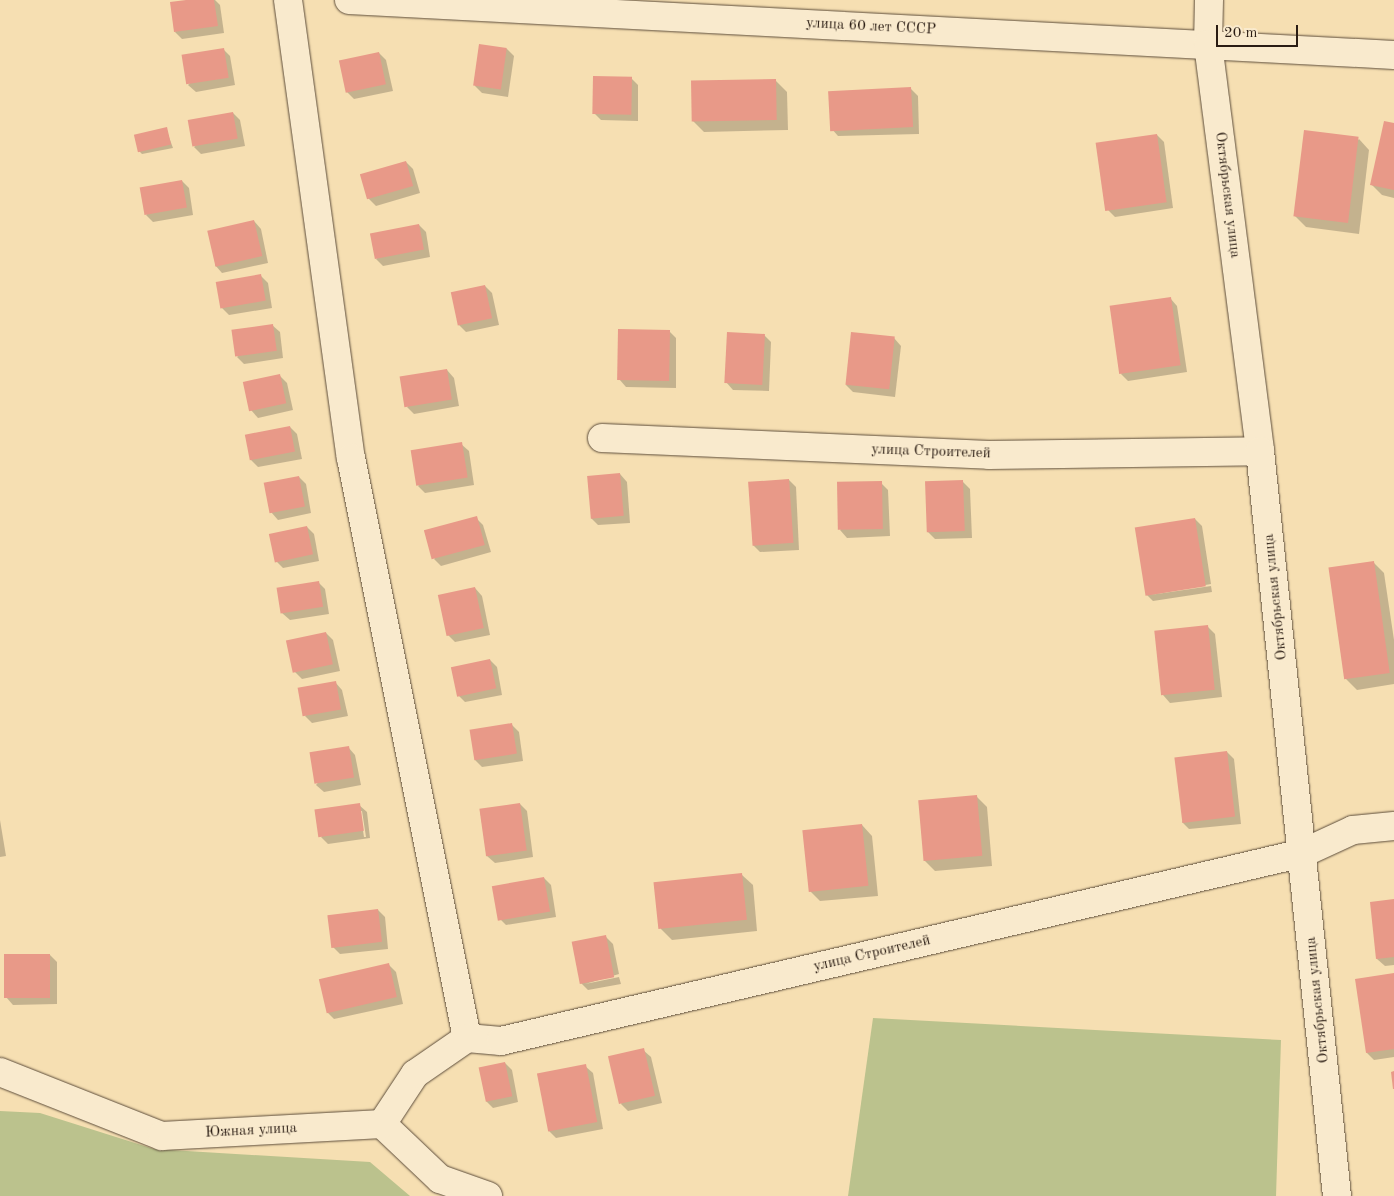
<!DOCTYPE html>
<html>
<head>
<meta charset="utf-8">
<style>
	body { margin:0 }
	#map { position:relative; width:1394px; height:1196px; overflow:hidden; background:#f6dfb2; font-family:"Old Standard TT",serif }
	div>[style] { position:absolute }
	.green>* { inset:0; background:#bbc28d }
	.shadow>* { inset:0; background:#0003 }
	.building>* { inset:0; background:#e89988; transform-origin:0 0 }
	.roads { filter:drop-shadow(0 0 1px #5d4d3b) drop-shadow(0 0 1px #5d4d3b) }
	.street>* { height:28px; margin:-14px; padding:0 14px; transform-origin:14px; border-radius:14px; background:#f9eacd }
	.secondary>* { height:28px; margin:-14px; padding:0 14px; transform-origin:14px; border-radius:14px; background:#f9eacd }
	span { translate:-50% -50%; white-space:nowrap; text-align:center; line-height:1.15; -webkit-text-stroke:5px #f9eacd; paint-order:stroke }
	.street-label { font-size:15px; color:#2a1c13 }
	.scale { position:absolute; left:1216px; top:25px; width:82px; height:22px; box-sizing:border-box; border:2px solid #2a1c13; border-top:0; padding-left:6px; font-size:15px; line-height:18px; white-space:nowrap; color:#2a1c13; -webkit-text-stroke:4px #f9eacd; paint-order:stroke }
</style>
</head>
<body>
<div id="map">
	<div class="green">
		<div style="clip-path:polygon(873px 1018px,1281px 1040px,1276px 1196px,848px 1196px)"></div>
		<div style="clip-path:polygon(0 1111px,40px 1113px,154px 1149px,370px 1162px,410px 1196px,0 1196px)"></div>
	</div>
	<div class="shadow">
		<div style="clip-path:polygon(196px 0,215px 0,220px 5px,224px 33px,182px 39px,175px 32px)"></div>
		<div style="clip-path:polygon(480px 45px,507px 49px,514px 56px,508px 97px,482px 93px,475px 86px)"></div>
		<div style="clip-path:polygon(223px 49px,230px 56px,235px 85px,196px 92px,188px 85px)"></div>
		<div style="clip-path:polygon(379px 53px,386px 60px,393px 91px,354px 99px,347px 92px,341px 61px)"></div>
		<div style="clip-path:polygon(631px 78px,638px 85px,638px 121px,601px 120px,594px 113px)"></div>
		<div style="clip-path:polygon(776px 81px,787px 92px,788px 130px,704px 132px,693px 121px)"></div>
		<div style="clip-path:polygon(911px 89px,918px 96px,919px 134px,838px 136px,831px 128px)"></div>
		<div style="clip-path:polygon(233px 113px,240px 120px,245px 146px,201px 154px,194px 147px)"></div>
		<div style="clip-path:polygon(1394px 124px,1394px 198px,1382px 195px,1371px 184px)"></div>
		<div style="clip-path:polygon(166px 129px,173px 148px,142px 154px,139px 151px)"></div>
		<div style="clip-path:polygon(1157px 135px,1164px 142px,1173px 208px,1115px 217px,1108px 210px)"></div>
		<div style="clip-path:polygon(1359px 139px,1369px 150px,1359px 234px,1306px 227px,1295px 216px)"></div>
		<div style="clip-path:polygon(406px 162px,413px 169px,420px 193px,376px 206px,368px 198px)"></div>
		<div style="clip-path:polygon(182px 181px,189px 188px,193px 215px,153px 222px,146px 215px)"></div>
		<div style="clip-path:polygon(254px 221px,261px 229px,268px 263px,222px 273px,215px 265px)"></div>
		<div style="clip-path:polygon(419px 225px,426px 232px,430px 257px,383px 266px,376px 259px)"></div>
		<div style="clip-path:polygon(261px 276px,268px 283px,272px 308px,229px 315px,222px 308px)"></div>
		<div style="clip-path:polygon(485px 286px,492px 293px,499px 325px,466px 332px,459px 325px,452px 293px)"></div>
		<div style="clip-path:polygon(1170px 298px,1177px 306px,1187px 372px,1128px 381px,1121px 374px)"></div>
		<div style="clip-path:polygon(272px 325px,280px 332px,283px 358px,244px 364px,237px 357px)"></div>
		<div style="clip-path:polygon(669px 331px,676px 338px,676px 388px,626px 387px,619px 379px)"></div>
		<div style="clip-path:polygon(764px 335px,771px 342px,769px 391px,733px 390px,726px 382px)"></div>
		<div style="clip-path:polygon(894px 338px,901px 346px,895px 397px,853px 392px,846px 385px)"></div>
		<div style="clip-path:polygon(447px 370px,454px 378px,459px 406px,414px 414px,407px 407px)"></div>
		<div style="clip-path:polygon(280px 376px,287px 383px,293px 410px,258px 418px,251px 410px)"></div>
		<div style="clip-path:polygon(290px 427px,297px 434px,302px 459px,258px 467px,250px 459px)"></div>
		<div style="clip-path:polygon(461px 444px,469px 451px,474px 485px,425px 493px,418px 486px)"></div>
		<div style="clip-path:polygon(620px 474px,627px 482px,630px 523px,598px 525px,591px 518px)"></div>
		<div style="clip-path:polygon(299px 477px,306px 484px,311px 513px,278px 520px,271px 512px)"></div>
		<div style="clip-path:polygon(789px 480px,796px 487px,799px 550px,760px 552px,753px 545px)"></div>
		<div style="clip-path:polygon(963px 482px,970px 489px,972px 538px,935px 539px,928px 532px)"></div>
		<div style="clip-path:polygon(881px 483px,888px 490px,890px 536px,847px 538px,840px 530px)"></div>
		<div style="clip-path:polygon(476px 518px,483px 525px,491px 552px,441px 566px,434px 559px)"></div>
		<div style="clip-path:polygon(1195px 519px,1202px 526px,1211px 584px,1150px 595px,1211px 586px,1212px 592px,1153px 601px,1146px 594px)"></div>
		<div style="clip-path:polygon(307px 527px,314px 534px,319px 561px,283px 568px,276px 561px)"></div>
		<div style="clip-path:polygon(1373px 562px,1384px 573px,1394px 640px,1394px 684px,1357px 690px,1346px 679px)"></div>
		<div style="clip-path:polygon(318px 582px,325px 589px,329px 614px,290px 620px,282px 613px)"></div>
		<div style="clip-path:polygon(475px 588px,482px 596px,490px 635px,455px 642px,448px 635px)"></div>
		<div style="clip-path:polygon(1207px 626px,1215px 634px,1222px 697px,1170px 703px,1163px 695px)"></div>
		<div style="clip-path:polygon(326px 633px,333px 640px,340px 671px,302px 679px,295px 672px)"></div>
		<div style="clip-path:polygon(490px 660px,497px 667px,502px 695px,465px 702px,458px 695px)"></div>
		<div style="clip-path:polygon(335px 682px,342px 690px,348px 716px,312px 723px,305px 716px)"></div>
		<div style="clip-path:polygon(511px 724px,519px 732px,523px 761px,482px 767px,475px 760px)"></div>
		<div style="clip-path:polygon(348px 747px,355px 755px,361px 785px,324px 792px,316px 785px)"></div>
		<div style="clip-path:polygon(1227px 752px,1234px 759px,1241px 824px,1189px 829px,1182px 822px)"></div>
		<div style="clip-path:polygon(976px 796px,987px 807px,992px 866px,935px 871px,924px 860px)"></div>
		<div style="clip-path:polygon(520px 804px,527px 811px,533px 857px,495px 863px,487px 856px,480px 810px)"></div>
		<div style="clip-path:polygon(evenodd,359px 805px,367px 812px,370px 838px,328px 844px,321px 837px,359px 805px,360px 811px,362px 811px,366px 837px,364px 837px,360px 811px)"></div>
		<div style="clip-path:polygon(0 820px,6px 856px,0 857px)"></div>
		<div style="clip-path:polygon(862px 825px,872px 836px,878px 896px,820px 901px,809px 890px)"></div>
		<div style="clip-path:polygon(742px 875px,753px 885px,757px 931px,672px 940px,661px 929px,656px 884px)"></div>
		<div style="clip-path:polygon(544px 878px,551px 885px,556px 917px,506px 925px,499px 918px)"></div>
		<div style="clip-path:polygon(1394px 900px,1394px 965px,1385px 966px,1377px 959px)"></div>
		<div style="clip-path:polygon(378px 910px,385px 917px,388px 949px,340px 954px,333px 947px)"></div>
		<div style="clip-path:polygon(606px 937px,613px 944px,619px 974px,585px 984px,619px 977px,621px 984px,588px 990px,581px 983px)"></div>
		<div style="clip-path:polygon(50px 955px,57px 962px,57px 1004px,13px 1005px,6px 997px)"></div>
		<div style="clip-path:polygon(389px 965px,396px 972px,403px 1004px,334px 1019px,327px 1012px)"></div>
		<div style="clip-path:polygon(1394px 974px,1394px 1057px,1374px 1060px,1367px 1053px)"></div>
		<div style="clip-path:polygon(643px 1050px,651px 1057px,662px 1103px,628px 1111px,621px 1104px)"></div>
		<div style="clip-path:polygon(505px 1063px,512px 1070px,518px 1102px,493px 1108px,486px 1101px)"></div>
		<div style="clip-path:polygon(585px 1066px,593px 1073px,603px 1129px,556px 1138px,549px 1131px)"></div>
	</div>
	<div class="building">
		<div style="clip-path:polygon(186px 0,214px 0,218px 26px,174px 32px,170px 2px)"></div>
		<div style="left:479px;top:44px;width:28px;height:42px;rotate:8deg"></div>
		<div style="left:224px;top:48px;width:30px;height:43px;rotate:81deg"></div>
		<div style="left:379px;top:52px;width:33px;height:41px;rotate:78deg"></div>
		<div style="left:593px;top:76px;width:39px;height:38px;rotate:1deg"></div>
		<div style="left:776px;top:79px;width:41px;height:85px;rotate:89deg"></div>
		<div style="left:911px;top:87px;width:40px;height:83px;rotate:87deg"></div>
		<div style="left:233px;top:112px;width:27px;height:46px;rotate:80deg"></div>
		<div style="clip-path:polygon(1384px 121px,1394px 123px,1394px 190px,1370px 185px)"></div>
		<div style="left:167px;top:127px;width:18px;height:34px;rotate:77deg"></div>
		<div style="left:1304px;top:130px;width:55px;height:87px;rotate:7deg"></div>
		<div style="left:1157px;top:134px;width:69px;height:62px;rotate:82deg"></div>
		<div style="left:406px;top:161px;width:26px;height:48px;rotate:74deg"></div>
		<div style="left:182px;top:180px;width:28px;height:43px;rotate:80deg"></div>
		<div style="left:254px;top:220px;width:37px;height:48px;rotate:77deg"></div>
		<div style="left:419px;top:224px;width:26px;height:50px;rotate:79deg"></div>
		<div style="left:261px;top:274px;width:27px;height:46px;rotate:80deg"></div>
		<div style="left:485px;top:285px;width:34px;height:35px;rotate:78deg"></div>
		<div style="left:1171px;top:297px;width:69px;height:62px;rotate:82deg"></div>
		<div style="left:273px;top:324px;width:27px;height:42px;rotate:82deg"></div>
		<div style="left:618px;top:329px;width:52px;height:51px;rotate:1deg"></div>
		<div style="left:727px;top:332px;width:38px;height:51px;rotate:3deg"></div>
		<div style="left:851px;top:332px;width:44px;height:53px;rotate:6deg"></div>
		<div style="left:447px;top:369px;width:31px;height:48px;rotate:81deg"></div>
		<div style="left:280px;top:374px;width:30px;height:38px;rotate:78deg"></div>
		<div style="left:290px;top:426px;width:26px;height:46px;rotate:79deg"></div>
		<div style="left:462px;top:442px;width:36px;height:52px;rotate:81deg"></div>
		<div style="left:620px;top:473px;width:43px;height:33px;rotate:85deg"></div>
		<div style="left:299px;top:476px;width:31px;height:36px;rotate:79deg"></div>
		<div style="left:789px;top:479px;width:64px;height:41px;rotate:86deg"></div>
		<div style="left:963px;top:480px;width:51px;height:38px;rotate:88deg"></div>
		<div style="left:882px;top:481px;width:48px;height:45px;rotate:89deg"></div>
		<div style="left:477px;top:516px;width:30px;height:55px;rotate:75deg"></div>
		<div style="left:1195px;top:518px;width:69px;height:61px;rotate:81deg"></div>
		<div style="left:307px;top:526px;width:29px;height:39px;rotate:78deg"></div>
		<div style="left:1374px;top:561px;width:113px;height:46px;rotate:82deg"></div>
		<div style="left:319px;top:581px;width:26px;height:43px;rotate:81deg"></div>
		<div style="left:475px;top:587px;width:42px;height:38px;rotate:78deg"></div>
		<div style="left:1208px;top:625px;width:65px;height:54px;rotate:84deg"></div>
		<div style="left:326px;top:632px;width:33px;height:41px;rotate:78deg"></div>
		<div style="left:490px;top:659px;width:30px;height:40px;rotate:78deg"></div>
		<div style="left:336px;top:681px;width:29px;height:39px;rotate:80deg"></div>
		<div style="left:512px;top:723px;width:31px;height:43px;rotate:81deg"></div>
		<div style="left:349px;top:746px;width:32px;height:40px;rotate:81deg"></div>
		<div style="left:1227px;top:751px;width:66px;height:53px;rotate:83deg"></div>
		<div style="left:977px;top:795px;width:61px;height:59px;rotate:85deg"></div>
		<div style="left:360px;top:803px;width:28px;height:46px;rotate:82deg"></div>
		<div style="left:520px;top:803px;width:48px;height:41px;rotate:82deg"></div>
		<div style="left:862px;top:824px;width:62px;height:60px;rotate:84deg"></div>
		<div style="left:742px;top:873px;width:47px;height:89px;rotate:84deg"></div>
		<div style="left:544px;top:877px;width:35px;height:53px;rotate:80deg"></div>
		<div style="clip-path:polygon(1394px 899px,1394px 957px,1376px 959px,1370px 902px)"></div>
		<div style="left:378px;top:909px;width:33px;height:51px;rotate:83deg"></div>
		<div style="left:606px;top:935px;width:43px;height:35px;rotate:79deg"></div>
		<div style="left:4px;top:954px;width:46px;height:44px"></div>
		<div style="left:389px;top:963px;width:35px;height:72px;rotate:77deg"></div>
		<div style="clip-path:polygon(1394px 973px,1394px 1049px,1366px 1053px,1355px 979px)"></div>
		<div style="left:644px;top:1048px;width:49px;height:37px;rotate:77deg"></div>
		<div style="left:505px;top:1062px;width:35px;height:27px;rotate:78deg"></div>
		<div style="left:586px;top:1064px;width:59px;height:50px;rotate:79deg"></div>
		<div style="clip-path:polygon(1394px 1071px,1394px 1089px,1393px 1089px,1391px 1072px)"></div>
	</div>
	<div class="roads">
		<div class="street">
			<div style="left:288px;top:0;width:462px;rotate:82.2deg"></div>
			<div style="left:351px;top:458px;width:591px;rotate:78.69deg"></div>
			<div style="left:1208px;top:44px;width:44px;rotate:-88.7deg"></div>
			<div style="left:602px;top:438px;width:387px;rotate:2.5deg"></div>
			<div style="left:989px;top:455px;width:271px;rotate:-0.8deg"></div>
			<div style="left:0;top:1072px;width:174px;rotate:21.6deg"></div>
			<div style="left:162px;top:1136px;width:220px;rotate:-3.1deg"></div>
			<div style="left:382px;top:1124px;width:80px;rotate:43.5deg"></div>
			<div style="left:440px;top:1179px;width:51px;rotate:19.5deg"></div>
			<div style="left:382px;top:1124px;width:60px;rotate:-56.6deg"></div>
			<div style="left:415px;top:1074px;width:63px;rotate:-34.7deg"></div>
			<div style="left:467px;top:1038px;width:34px;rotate:5deg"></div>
			<div style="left:501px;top:1041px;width:824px;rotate:-13.19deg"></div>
			<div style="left:1303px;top:853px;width:55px;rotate:-24.7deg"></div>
			<div style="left:1353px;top:830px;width:41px;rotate:-5.6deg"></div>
		</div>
		<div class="secondary">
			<div style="left:349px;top:0;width:1046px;rotate:3.01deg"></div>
			<div style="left:1208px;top:44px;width:410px;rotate:82.7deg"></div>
			<div style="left:1260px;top:451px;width:749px;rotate:84.1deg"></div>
		</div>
	</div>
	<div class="street-label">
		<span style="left:871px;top:27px;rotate:3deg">улица 60 лет СССР</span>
		<span style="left:1227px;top:195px;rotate:83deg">Октябрьская улица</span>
		<span style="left:931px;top:452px;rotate:2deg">улица Строителей</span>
		<span style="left:1276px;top:597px;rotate:-96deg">Октябрьская улица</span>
		<span style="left:872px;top:954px;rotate:-13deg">улица Строителей</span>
		<span style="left:1318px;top:1000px;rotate:-96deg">Октябрьская улица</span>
		<span style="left:251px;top:1131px;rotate:-3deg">Южная улица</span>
	</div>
	<div class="scale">20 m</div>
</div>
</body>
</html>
